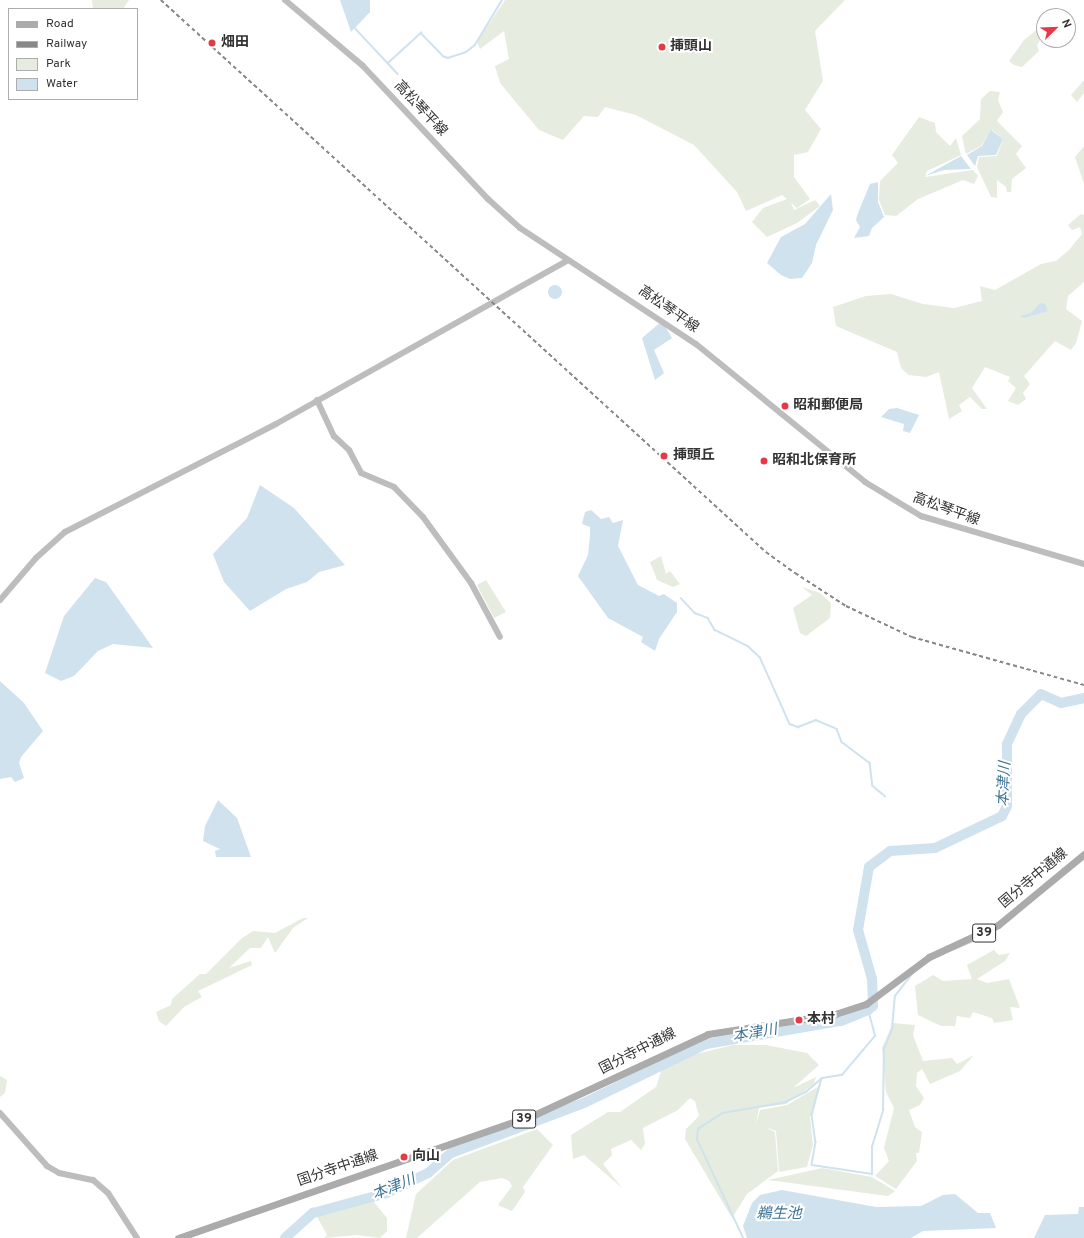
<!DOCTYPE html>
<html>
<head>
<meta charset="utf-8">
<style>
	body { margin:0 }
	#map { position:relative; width:1084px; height:1238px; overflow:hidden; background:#fff; font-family:Overpass,"Noto Sans JP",sans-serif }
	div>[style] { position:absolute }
	.green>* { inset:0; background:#e6ecdf }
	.water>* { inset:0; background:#cfe2ee }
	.round { border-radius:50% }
	.stream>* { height:1.5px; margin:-0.75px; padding:0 0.75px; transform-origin:0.75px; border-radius:0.75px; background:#cfe2ee }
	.river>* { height:10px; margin:-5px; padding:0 5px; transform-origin:5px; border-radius:5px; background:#cfe2ee }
	.secondary>* { height:6px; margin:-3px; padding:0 3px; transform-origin:3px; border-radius:3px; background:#bdbdbd }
	.primary>* { height:7px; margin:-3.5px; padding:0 3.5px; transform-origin:3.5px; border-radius:3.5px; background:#ababab }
	.rail>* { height:1.5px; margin-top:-0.75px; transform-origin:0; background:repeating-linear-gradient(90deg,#888 0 4px,transparent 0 7px) }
	.dots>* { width:11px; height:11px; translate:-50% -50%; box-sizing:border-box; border:2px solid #fff; border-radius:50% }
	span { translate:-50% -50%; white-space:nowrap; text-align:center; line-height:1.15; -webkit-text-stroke:4px #fff; paint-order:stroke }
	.shield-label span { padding:1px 3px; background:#fff; border:1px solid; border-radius:3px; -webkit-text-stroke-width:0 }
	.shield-label { font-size:13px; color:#333; font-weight:700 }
	.poi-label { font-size:14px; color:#333; font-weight:700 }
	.left { translate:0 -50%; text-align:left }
	.street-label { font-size:14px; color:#333 }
	.water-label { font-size:15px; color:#3f7597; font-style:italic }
	.legend { position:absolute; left:8px; top:8px; width:130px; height:92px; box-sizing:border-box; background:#fff; border:1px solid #adadad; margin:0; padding:5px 7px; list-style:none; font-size:12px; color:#333 }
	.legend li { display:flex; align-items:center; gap:8px; height:20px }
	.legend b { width:20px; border:1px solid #adadad }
	.north { position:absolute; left:1036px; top:8px; width:40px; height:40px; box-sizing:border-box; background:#fff; border:1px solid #adadad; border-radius:50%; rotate:67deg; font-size:11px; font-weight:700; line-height:16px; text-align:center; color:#333 }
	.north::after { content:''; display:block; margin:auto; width:14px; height:18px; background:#e63946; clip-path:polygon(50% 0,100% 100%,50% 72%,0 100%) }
</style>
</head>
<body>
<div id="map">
	<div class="green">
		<div style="clip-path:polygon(92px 0,129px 0,123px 9px,93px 9px)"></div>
		<div style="clip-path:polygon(505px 0,845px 0,815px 31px,823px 81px,805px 110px,821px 129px,808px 152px,794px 155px,794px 177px,810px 199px,797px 208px,791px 203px,794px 210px,815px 200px,820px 206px,797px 223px,767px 237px,752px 222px,763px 208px,787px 199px,782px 195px,746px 211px,737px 192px,694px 145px,636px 115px,605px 107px,598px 117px,584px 116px,563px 140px,539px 130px,500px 83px,495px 66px,509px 59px,504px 31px,480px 49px,477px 42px)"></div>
		<div style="clip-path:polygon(1044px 24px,1044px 34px,1037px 45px,1039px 51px,1022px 67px,1014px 65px,1009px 61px,1024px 40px)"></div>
		<div style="clip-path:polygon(1084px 80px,1084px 93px,1077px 102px,1071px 95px)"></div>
		<div style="clip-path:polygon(990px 91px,1000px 92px,998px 100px,1003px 112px,997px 121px,1022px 146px,1016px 154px,1026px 168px,1012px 179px,1011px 192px,1007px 192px,1006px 187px,997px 180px,997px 198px,991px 197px,977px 167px,979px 157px,997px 156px,1003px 139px,992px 130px,981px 146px,966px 154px,962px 136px,980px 119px,981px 99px)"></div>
		<div style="clip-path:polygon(919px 117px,935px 123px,936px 132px,950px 146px,956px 138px,961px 155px,927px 171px,925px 177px,973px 170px,978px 176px,974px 184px,963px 180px,918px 199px,896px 216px,885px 215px,879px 200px,880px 181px,898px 163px,892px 155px)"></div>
		<div style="clip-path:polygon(1084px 146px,1084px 184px,1075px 157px)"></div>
		<div style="clip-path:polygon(1081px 214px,1084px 215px,1084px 282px,1068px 296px,1066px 309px,1082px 321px,1076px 343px,1071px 350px,1055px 341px,1024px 376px,1030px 384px,1023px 393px,1026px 399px,1018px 405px,1008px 401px,1016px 388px,1008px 381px,1010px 377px,985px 367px,972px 388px,987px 409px,982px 409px,970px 397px,959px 405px,962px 411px,949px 419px,939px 372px,926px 377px,909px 375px,901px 368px,897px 352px,836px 326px,833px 307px,866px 296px,891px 294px,923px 304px,954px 308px,982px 301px,980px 286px,995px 290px,1041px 264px,1056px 261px,1069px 250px,1082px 234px,1080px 227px,1072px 230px,1068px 225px)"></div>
		<div style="clip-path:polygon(661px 556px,666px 574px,670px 571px,680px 584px,673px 587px,657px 580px,650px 562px)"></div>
		<div style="clip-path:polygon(486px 580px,506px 612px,494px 618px,477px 585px)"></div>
		<div style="clip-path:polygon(802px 587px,820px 593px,831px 603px,830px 618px,806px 636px,800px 633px,793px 608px,812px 595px)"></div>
		<div style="clip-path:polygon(303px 918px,308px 918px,293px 928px,275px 953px,268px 937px,261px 948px,250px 948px,229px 968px,251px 961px,252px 965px,198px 991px,202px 997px,184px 1007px,166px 1026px,159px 1021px,156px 1012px,171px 1005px,172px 999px,200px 974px,206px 974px,242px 938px,253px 931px,275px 933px)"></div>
		<div style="clip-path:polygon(994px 950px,999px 955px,1010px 953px,1005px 961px,977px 979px,987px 983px,1009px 979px,1020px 1008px,1010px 1007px,1013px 1020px,994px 1023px,992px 1018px,973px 1012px,970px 1018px,957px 1016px,955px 1026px,941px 1026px,918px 1015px,915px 986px,933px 975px,943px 981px,972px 979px,967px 965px)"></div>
		<div style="clip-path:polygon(893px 1023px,915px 1025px,913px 1035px,923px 1061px,952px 1058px,957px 1064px,974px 1055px,960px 1071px,930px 1084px,922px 1069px,917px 1073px,916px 1086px,924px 1098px,920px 1105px,909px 1110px,915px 1127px,922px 1132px,919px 1153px,916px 1153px,917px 1161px,896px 1189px,875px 1176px,889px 1161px,884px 1148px,894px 1108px,886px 1092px,882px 1048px)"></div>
		<div style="clip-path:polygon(733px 1045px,766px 1045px,807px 1053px,819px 1065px,793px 1088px,816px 1077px,814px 1084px,786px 1104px,759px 1108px,756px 1124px,760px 1110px,787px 1105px,821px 1085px,810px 1117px,813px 1145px,807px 1167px,779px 1172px,776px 1131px,765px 1127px,775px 1132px,778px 1171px,747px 1194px,732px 1218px,685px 1139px,686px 1129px,699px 1116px,695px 1101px,690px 1098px,678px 1110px,643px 1128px,645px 1144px,641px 1150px,631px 1140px,611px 1149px,612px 1155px,603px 1164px,622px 1188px,584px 1155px,573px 1159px,571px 1135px,608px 1112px,620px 1112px,656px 1087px,661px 1071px,692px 1055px)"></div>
		<div style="clip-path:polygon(0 1076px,7px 1080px,5px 1093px,0 1097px)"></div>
		<div style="clip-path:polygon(537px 1129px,553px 1145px,523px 1187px,525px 1192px,512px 1211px,498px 1205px,512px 1186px,509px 1181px,502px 1178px,480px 1182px,417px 1238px,406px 1238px,416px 1194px,453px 1160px)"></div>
		<div style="clip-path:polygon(822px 1168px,872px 1177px,895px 1191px,888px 1196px,768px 1180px)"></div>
		<div style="clip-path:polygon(373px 1201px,387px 1218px,387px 1231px,380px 1238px,357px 1235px,324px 1238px,327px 1235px,316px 1215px)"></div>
	</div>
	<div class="water">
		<div style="clip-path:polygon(340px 0,370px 0,370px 12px,351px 32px)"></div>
		<div style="clip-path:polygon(991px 130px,1003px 139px,996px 155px,978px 156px,975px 166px,967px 155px,982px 146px)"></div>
		<div style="clip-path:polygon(961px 156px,971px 169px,944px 170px,925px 176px)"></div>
		<div style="clip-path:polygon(878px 182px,878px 202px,884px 217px,872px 228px,869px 236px,854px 238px,860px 227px,856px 220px,858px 213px,870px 184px)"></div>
		<div style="clip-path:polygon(831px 194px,833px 210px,816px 245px,812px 263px,802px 278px,790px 279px,781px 275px,767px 263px,781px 237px,805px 224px)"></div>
		<div class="round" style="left:548px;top:285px;width:14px;height:14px"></div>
		<div style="clip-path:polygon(1040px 303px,1045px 304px,1048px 311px,1024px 318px,1020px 316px,1031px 313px)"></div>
		<div style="clip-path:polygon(662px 321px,672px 338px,654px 350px,664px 373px,655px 380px,642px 338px)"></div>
		<div style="clip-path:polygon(897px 408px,919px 415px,910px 433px,903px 431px,904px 424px,881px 417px,889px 409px)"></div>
		<div style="clip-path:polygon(260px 485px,294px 508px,345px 565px,319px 572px,307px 582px,286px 589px,250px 611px,224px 582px,213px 554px,247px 518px)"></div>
		<div style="clip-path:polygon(591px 510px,601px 519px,609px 517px,613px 523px,623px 520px,618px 546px,638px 585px,659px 596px,664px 594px,677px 603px,677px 612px,659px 639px,655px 651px,641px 642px,643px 637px,608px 618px,578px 576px,588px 555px,590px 536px,590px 527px,582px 524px,585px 512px)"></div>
		<div style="clip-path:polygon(95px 578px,106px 582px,153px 648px,113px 644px,98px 651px,74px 676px,61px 681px,45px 673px,64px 616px)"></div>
		<div style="clip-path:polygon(0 681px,24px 703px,43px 731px,21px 757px,19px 763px,24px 778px,15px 782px,11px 777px,0 779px)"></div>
		<div style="clip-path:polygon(218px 800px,237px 818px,251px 857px,216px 857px,215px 851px,220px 849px,203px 841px,205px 826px)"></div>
		<div style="clip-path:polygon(782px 1190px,876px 1207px,921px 1206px,943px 1195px,955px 1194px,978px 1213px,990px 1213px,996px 1228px,923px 1231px,911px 1238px,747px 1238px,743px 1226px,752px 1203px,760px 1195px)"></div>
		<div style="clip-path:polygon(1079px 1207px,1084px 1207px,1084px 1238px,1034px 1238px,1045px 1215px,1078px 1214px)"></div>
	</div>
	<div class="stream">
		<div style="left:354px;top:27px;width:64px;rotate:46.9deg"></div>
		<div style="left:388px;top:63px;width:45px;rotate:-42.3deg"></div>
		<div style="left:421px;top:33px;width:32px;rotate:46deg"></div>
		<div style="left:443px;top:56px;width:5px;rotate:22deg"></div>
		<div style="left:448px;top:58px;width:19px;rotate:-18deg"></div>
		<div style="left:466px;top:52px;width:11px;rotate:-38deg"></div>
		<div style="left:475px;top:45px;width:52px;rotate:-59deg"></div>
		<div style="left:681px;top:598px;width:21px;rotate:47deg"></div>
		<div style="left:695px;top:613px;width:14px;rotate:21deg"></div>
		<div style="left:708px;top:618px;width:14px;rotate:60deg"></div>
		<div style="left:715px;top:630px;width:37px;rotate:26deg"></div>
		<div style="left:748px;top:646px;width:16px;rotate:43deg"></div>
		<div style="left:760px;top:657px;width:73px;rotate:65.9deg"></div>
		<div style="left:790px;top:724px;width:9px;rotate:21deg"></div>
		<div style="left:798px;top:727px;width:19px;rotate:-21deg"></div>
		<div style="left:816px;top:720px;width:23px;rotate:23deg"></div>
		<div style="left:837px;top:729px;width:14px;rotate:69deg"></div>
		<div style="left:842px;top:742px;width:35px;rotate:37deg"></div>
		<div style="left:870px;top:763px;width:23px;rotate:83deg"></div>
		<div style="left:873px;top:786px;width:16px;rotate:40deg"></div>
		<div style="left:954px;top:949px;width:40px;rotate:-22deg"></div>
		<div style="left:991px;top:934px;width:119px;rotate:-38.9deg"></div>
		<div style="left:822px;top:1078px;width:38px;rotate:105deg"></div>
		<div style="left:812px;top:1115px;width:27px;rotate:82deg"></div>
		<div style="left:816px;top:1142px;width:23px;rotate:100deg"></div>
		<div style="left:812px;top:1165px;width:61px;rotate:8.5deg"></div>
		<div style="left:872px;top:1174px;width:27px;rotate:-90deg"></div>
		<div style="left:872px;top:1147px;width:39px;rotate:-73deg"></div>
		<div style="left:883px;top:1110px;width:61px;rotate:-89.1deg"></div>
		<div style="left:884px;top:1049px;width:22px;rotate:-68deg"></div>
		<div style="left:892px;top:1029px;width:33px;rotate:-85deg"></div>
		<div style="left:895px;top:996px;width:29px;rotate:-52deg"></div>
		<div style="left:743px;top:1238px;width:108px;rotate:-115.1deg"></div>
		<div style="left:697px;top:1140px;width:11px;rotate:-85deg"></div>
		<div style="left:698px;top:1129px;width:30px;rotate:-33deg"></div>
		<div style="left:723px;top:1113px;width:64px;rotate:-9.9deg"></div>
		<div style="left:786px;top:1102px;width:22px;rotate:-27deg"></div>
		<div style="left:806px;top:1092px;width:21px;rotate:-41deg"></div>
		<div style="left:822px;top:1078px;width:20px;rotate:-9deg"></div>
		<div style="left:842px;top:1075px;width:51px;rotate:-49.8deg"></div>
		<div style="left:875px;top:1036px;width:27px;rotate:-105deg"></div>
	</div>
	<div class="river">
		<div style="left:285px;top:1238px;width:38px;rotate:-42deg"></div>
		<div style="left:313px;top:1213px;width:77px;rotate:-15.1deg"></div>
		<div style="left:387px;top:1193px;width:46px;rotate:-26deg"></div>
		<div style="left:428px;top:1173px;width:30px;rotate:-41deg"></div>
		<div style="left:451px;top:1153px;width:142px;rotate:-20.6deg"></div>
		<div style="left:584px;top:1103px;width:136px;rotate:-25.8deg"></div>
		<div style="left:706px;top:1044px;width:137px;rotate:-9.7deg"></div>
		<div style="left:841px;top:1021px;width:29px;rotate:-22deg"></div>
		<div style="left:868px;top:1010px;width:6px;rotate:-39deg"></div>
		<div style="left:873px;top:1006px;width:27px;rotate:-92deg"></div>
		<div style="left:872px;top:979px;width:51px;rotate:-105.9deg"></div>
		<div style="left:858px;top:930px;width:64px;rotate:-80.1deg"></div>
		<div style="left:869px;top:867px;width:26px;rotate:-37deg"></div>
		<div style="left:890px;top:851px;width:45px;rotate:-3.8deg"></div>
		<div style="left:935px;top:848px;width:74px;rotate:-25.5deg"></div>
		<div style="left:1002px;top:816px;width:11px;rotate:-63deg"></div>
		<div style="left:1007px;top:806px;width:62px;rotate:-90deg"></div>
		<div style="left:1007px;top:744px;width:33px;rotate:-65deg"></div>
		<div style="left:1021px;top:714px;width:28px;rotate:-45deg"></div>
		<div style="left:1041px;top:694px;width:22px;rotate:24deg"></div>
		<div style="left:1061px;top:703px;width:24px;rotate:-12deg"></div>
	</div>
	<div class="secondary">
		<div style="left:285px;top:0;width:102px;rotate:40.2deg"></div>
		<div style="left:363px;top:66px;width:183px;rotate:46.8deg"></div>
		<div style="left:488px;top:199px;width:43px;rotate:42.2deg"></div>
		<div style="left:520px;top:228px;width:211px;rotate:33.4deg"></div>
		<div style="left:696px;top:344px;width:218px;rotate:39.2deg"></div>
		<div style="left:865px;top:482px;width:66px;rotate:31.3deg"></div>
		<div style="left:921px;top:516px;width:170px;rotate:16.4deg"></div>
		<div style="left:317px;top:400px;width:40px;rotate:65deg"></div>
		<div style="left:334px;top:436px;width:21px;rotate:43deg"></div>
		<div style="left:349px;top:450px;width:26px;rotate:62deg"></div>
		<div style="left:361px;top:473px;width:36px;rotate:23deg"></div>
		<div style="left:394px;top:487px;width:42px;rotate:46deg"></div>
		<div style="left:423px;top:517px;width:82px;rotate:54deg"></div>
		<div style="left:471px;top:583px;width:61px;rotate:61.8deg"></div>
		<div style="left:0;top:600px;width:55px;rotate:-49.4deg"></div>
		<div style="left:36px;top:558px;width:39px;rotate:-42deg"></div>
		<div style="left:65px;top:532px;width:237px;rotate:-27.1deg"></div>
		<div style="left:276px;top:424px;width:334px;rotate:-29.3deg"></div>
		<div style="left:0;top:1113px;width:71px;rotate:48.4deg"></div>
		<div style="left:47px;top:1166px;width:14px;rotate:30deg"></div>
		<div style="left:59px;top:1173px;width:35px;rotate:12deg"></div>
		<div style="left:93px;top:1180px;width:20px;rotate:41deg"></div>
		<div style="left:108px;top:1193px;width:54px;rotate:57.2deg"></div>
	</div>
	<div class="primary">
		<div style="left:178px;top:1238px;width:379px;rotate:-19.1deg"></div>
		<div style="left:536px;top:1114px;width:190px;rotate:-24.9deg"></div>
		<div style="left:708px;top:1034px;width:129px;rotate:-8.9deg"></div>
		<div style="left:835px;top:1014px;width:33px;rotate:-18deg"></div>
		<div style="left:866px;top:1004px;width:79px;rotate:-36.7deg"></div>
		<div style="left:929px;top:957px;width:76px;rotate:-24.9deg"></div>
		<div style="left:998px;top:925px;width:112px;rotate:-39.5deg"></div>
	</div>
	<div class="rail">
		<div style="left:161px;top:0;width:819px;rotate:42.38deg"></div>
		<div style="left:766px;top:552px;width:36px;rotate:36deg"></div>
		<div style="left:795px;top:573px;width:61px;rotate:32.9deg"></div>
		<div style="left:846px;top:606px;width:73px;rotate:25.2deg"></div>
		<div style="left:912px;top:637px;width:179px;rotate:15.6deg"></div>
	</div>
	<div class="dots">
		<div style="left:212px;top:43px;background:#e63946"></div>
		<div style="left:662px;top:47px;background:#e63946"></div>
		<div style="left:785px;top:406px;background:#e63946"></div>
		<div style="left:664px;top:456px;background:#e63946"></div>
		<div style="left:764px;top:461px;background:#e63946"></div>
		<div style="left:799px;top:1020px;background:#e63946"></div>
		<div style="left:404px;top:1157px;background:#e63946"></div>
	</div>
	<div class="shield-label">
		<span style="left:984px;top:933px">39</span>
		<span style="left:524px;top:1119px">39</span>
	</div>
	<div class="poi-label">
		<span class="left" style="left:221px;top:43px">畑田</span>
		<span class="left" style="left:670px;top:47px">挿頭山</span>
		<span class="left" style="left:793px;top:406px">昭和郵便局</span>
		<span class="left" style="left:673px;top:456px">挿頭丘</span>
		<span class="left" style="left:772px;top:461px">昭和北保育所</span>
		<span class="left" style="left:807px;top:1020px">本村</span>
		<span class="left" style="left:412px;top:1157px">向山</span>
	</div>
	<div class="street-label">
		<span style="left:420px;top:109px;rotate:47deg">高松琴平線</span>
		<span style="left:668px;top:310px;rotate:35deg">高松琴平線</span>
		<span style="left:946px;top:510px;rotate:20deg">高松琴平線</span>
		<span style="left:1034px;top:879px;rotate:-40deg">国分寺中通線</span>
		<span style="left:638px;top:1052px;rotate:-27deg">国分寺中通線</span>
		<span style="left:338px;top:1169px;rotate:-19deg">国分寺中通線</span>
	</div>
	<div class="water-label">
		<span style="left:1005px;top:784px;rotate:-87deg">本津川</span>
		<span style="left:755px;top:1034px;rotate:-10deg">本津川</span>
		<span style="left:394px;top:1188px;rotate:-22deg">本津川</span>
		<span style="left:779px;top:1215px">鵜生池</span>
	</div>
	<ul class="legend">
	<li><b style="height:5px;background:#ababab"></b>Road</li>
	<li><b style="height:5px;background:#888"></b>Railway</li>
	<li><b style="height:11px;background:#e6ecdf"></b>Park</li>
	<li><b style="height:11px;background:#cfe2ee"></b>Water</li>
	</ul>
	<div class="north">N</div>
</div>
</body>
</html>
